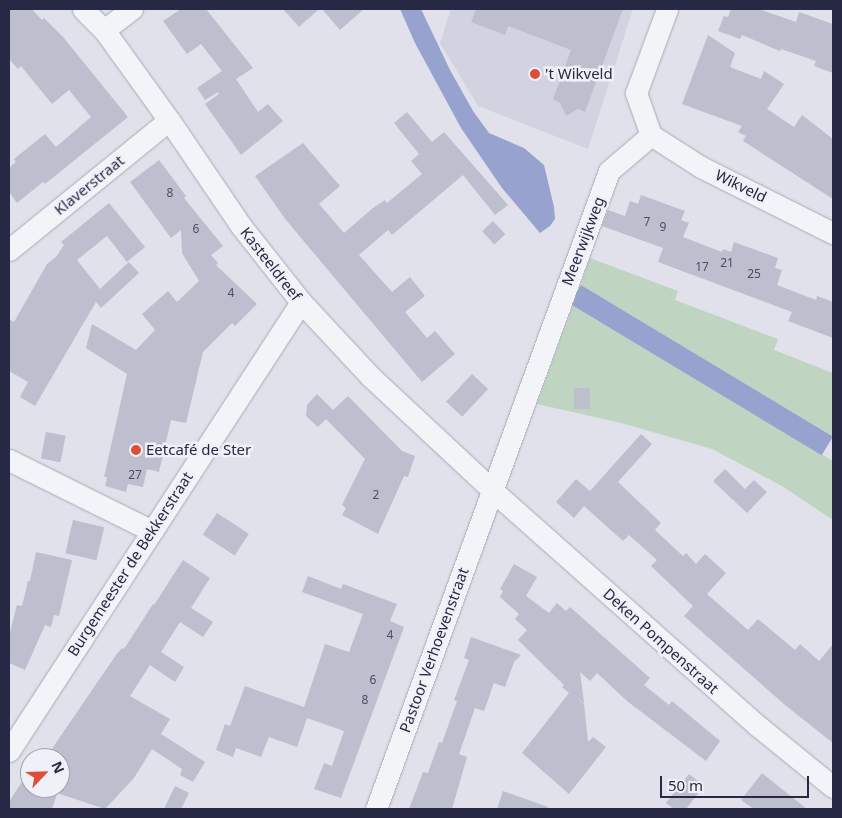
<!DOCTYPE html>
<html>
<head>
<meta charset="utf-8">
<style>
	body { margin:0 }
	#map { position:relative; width:842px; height:818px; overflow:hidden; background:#e0e1eb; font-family:"Noto Sans",sans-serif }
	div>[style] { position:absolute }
	.built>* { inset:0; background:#d2d3e0 }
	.green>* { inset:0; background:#c0d5c1 }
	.water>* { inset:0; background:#97a3ce; transform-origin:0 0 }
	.building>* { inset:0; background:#bdbece; transform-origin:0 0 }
	.roads { filter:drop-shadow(0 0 1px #a8aab9) drop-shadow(0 0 1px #a8aab9) }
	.street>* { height:21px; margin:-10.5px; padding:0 10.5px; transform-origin:10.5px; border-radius:10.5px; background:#f3f4f8 }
	.dots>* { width:14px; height:14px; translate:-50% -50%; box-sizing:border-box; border:2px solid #f0f1f8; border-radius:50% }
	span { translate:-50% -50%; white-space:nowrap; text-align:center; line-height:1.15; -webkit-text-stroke:5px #f0f1f8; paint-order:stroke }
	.number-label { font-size:12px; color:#4c4e66 }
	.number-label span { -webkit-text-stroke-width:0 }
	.poi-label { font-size:15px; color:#272944 }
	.left { translate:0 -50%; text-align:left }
	.street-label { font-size:15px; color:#272944 }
	.frame { position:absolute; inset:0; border:10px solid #272944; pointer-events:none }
	.north { position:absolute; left:20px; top:748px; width:50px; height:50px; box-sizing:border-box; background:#f0f1f8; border:1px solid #a0a1b0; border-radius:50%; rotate:66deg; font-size:14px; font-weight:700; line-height:20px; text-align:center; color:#272944 }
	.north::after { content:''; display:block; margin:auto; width:18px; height:22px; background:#dd4e38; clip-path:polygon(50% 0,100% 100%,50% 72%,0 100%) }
	.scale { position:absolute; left:660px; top:776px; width:149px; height:22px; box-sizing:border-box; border:2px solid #272944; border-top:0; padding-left:6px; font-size:15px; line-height:18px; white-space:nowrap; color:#272944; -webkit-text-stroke:4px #f0f1f8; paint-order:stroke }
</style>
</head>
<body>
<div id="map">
	<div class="built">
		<div style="clip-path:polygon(451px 9px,633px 9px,588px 149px,478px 106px,440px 43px)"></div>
	</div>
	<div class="green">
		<div style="clip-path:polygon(590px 258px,678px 291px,675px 300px,778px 339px,774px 350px,833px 373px,833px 436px,581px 285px)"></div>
		<div style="clip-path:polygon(573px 306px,833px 461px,833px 520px,782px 486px,712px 449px,621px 423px,537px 404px)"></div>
	</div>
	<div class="water">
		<div style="clip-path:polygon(400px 9px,421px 9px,450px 70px,473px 111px,489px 133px,524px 148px,544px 165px,554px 207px,555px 219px,550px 226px,540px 233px,502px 188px,461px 128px,415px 43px)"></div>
		<div style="left:581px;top:285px;width:294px;height:22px;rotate:31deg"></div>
	</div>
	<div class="building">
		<div style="clip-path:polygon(9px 9px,32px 9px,42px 20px,44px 18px,63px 37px,128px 117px,45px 184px,43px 182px,17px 203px,9px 192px,9px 168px,16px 162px,14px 159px,45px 134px,56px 147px,91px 117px,69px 90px,52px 104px,21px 66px,18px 69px,9px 59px)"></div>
		<div style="clip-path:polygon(181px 9px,206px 9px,253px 68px,236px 79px,258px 112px,268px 104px,283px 121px,241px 155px,205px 104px,219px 94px,218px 92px,205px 100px,197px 88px,222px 71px,201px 44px,187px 54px,163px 21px)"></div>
		<div style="clip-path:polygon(283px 9px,319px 9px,299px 27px)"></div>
		<div style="clip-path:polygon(322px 9px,364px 9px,340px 30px)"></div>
		<div style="clip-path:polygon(476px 9px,623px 9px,585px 112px,578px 109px,566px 116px,560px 103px,553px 99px,571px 50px,508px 26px,505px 35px,471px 22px)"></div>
		<div style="clip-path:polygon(731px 9px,758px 9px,796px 22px,799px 12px,833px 24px,833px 73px,814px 66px,816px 61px,781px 49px,780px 51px,742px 35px,740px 39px,718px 31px,724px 16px,728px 17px)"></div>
		<div style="clip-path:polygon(708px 35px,735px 53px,730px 67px,761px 79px,764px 71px,784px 84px,767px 109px,794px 127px,802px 115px,833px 139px,833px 199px,743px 141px,746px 136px,738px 132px,742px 126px,682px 104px)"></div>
		<div style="clip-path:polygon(407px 112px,432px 142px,444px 132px,508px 205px,495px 215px,463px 175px,392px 235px,388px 230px,359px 255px,392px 292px,410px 277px,425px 296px,405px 312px,427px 338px,435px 331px,455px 354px,422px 382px,286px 220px,255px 176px,303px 143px,340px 186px,319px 204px,344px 233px,373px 208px,385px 200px,387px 203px,422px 174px,411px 161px,419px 154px,394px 123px)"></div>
		<div style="clip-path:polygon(159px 160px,186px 196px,184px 198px,223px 246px,211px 255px,218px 263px,216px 265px,257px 304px,235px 326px,232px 323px,203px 352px,186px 423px,171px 420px,159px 472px,147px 469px,143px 487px,128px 484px,126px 492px,105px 486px,107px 477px,104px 477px,127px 374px,86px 348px,92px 324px,136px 350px,155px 330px,142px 314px,168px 291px,177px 302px,199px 281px,182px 253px,181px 230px,171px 238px,130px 182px)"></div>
		<div style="clip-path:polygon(641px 195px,685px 211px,681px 220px,689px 223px,683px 237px,722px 252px,723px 249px,731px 252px,734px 242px,778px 258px,775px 268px,782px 270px,777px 285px,816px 300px,817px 296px,833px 302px,833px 338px,788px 321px,792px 312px,658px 262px,663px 248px,602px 226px,608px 210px,625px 216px,630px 201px,638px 204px)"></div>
		<div style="clip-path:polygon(109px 203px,145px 247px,127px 262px,107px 236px,77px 260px,100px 289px,129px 262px,139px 273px,101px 308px,96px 302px,35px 406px,20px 397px,28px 382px,9px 371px,9px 319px,14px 322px,47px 264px,56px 257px,64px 245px,61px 242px)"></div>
		<div style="left:493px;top:221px;width:18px;height:15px;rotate:47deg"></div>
		<div style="left:472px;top:374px;width:22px;height:38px;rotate:43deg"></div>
		<div style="left:574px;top:388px;width:16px;height:21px"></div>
		<div style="clip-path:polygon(317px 394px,333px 410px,348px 396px,402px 451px,415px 456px,408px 477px,404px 476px,378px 534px,342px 515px,346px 508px,342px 505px,365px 459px,326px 419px,318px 427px,306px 416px,307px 405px)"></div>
		<div style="left:46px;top:432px;width:20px;height:27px;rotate:11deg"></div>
		<div style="clip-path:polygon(641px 434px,652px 444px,618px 482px,661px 523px,655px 530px,683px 556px,686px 553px,696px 564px,705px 554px,726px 573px,707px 594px,748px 630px,758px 619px,795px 650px,800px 644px,819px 661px,833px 644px,833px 743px,785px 705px,684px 616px,693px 606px,651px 566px,657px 560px,629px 535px,623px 541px,584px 506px,574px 518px,556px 502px,576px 479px,590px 491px)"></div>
		<div style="clip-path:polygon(725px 469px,745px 489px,754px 480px,767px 492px,747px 513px,713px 481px)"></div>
		<div style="left:217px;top:513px;width:38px;height:26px;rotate:33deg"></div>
		<div style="left:73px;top:520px;width:32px;height:34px;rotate:13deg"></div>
		<div style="clip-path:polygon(36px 552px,72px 560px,59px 616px,54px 615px,51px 627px,45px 625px,25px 670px,9px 663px,9px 636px,17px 605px,22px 606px,28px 581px,30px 581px)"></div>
		<div style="clip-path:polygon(183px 560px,210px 578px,191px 608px,213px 622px,203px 637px,180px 622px,161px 652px,184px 667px,175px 682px,150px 665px,130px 696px,170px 719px,161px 734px,205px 762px,193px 782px,180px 775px,182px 769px,152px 749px,134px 778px,105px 809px,60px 794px,60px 758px,47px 756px,116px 655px,122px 648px,124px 649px,153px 604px,154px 605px)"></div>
		<div style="clip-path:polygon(514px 564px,537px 577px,526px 596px,549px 613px,557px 603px,566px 611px,570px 607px,650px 678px,644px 685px,669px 705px,672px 701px,720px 741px,706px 761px,627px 701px,597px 673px,590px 681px,580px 672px,584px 703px,576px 697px,584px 704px,588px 742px,593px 737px,606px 747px,569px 794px,522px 753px,569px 693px,562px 687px,564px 685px,518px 640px,527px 630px,515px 619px,519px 614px,500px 597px,503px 591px,500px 589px)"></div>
		<div style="clip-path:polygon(308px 576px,341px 589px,343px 584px,397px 604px,390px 621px,404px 627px,341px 798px,314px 789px,324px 763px,332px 766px,344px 731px,307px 718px,297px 747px,269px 737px,261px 757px,236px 748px,233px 757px,216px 750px,225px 724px,230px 726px,245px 686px,304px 707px,325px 644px,349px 652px,363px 614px,302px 592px)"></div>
		<div style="clip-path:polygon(471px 637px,521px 655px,514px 662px,505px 687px,494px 683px,484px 711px,475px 708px,459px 754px,467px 757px,452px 809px,409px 809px,423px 772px,428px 773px,439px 742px,442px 743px,457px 701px,454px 700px,469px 660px,464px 658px)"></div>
		<div style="clip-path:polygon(30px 769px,30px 788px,59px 788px,52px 809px,9px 809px,9px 802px)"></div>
		<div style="clip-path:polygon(762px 773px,778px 786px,807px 809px,754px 809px,741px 800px)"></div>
		<div style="clip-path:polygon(689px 774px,704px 786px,686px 809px,674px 809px,666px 803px)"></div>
		<div style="clip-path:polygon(175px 786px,189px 793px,181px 809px,164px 809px)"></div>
		<div style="clip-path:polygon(503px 791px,548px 807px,547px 809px,497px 809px)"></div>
	</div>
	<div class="roads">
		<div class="street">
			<div style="left:83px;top:9px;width:30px;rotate:45deg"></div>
			<div style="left:104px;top:30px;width:111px;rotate:54.2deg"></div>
			<div style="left:169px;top:120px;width:128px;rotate:55.8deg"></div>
			<div style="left:241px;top:226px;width:97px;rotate:51.7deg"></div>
			<div style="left:301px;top:302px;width:103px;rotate:47deg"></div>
			<div style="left:371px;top:377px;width:166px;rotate:43deg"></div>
			<div style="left:492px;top:490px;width:356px;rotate:41.6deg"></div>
			<div style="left:758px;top:726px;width:97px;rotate:39.1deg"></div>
			<div style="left:104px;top:30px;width:35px;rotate:-37deg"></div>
			<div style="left:651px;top:135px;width:59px;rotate:32.6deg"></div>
			<div style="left:701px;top:167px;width:148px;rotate:26.6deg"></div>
			<div style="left:9px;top:250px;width:206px;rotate:-39.1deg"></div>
			<div style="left:9px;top:460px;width:160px;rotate:26.4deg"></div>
			<div style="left:9px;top:751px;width:536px;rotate:-56.96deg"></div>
			<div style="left:376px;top:809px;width:679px;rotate:-69.94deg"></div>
			<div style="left:609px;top:171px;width:55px;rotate:-40.6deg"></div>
			<div style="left:651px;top:135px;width:45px;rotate:-109.7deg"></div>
			<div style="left:636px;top:93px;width:90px;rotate:-69.7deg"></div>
		</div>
	</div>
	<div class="dots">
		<div style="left:535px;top:74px;background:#dd4e38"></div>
		<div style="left:136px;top:450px;background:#dd4e38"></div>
	</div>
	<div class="number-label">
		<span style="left:170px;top:193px">8</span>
		<span style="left:647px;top:222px">7</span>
		<span style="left:663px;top:227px">9</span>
		<span style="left:196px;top:229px">6</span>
		<span style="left:727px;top:263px">21</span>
		<span style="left:702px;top:267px">17</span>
		<span style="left:754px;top:274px">25</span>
		<span style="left:231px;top:293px">4</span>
		<span style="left:135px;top:475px">27</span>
		<span style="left:376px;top:495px">2</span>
		<span style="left:390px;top:635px">4</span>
		<span style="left:373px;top:680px">6</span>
		<span style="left:365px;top:700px">8</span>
	</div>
	<div class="poi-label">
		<span class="left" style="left:545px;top:74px">'t Wikveld</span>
		<span class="left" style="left:146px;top:450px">Eetcafé de Ster</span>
	</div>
	<div class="street-label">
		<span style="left:89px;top:185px;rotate:-39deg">Klaverstraat</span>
		<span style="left:741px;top:186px;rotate:26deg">Wikveld</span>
		<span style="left:583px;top:241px;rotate:-69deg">Meerwijkweg</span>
		<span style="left:271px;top:264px;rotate:52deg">Kasteeldreef</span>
		<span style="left:130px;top:564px;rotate:-57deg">Burgemeester de Bekkerstraat</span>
		<span style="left:661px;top:641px;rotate:42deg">Deken Pompenstraat</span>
		<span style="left:434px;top:650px;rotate:-70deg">Pastoor Verhoevenstraat</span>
	</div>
	<div class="frame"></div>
	<div class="north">N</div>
	<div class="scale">50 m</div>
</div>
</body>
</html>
